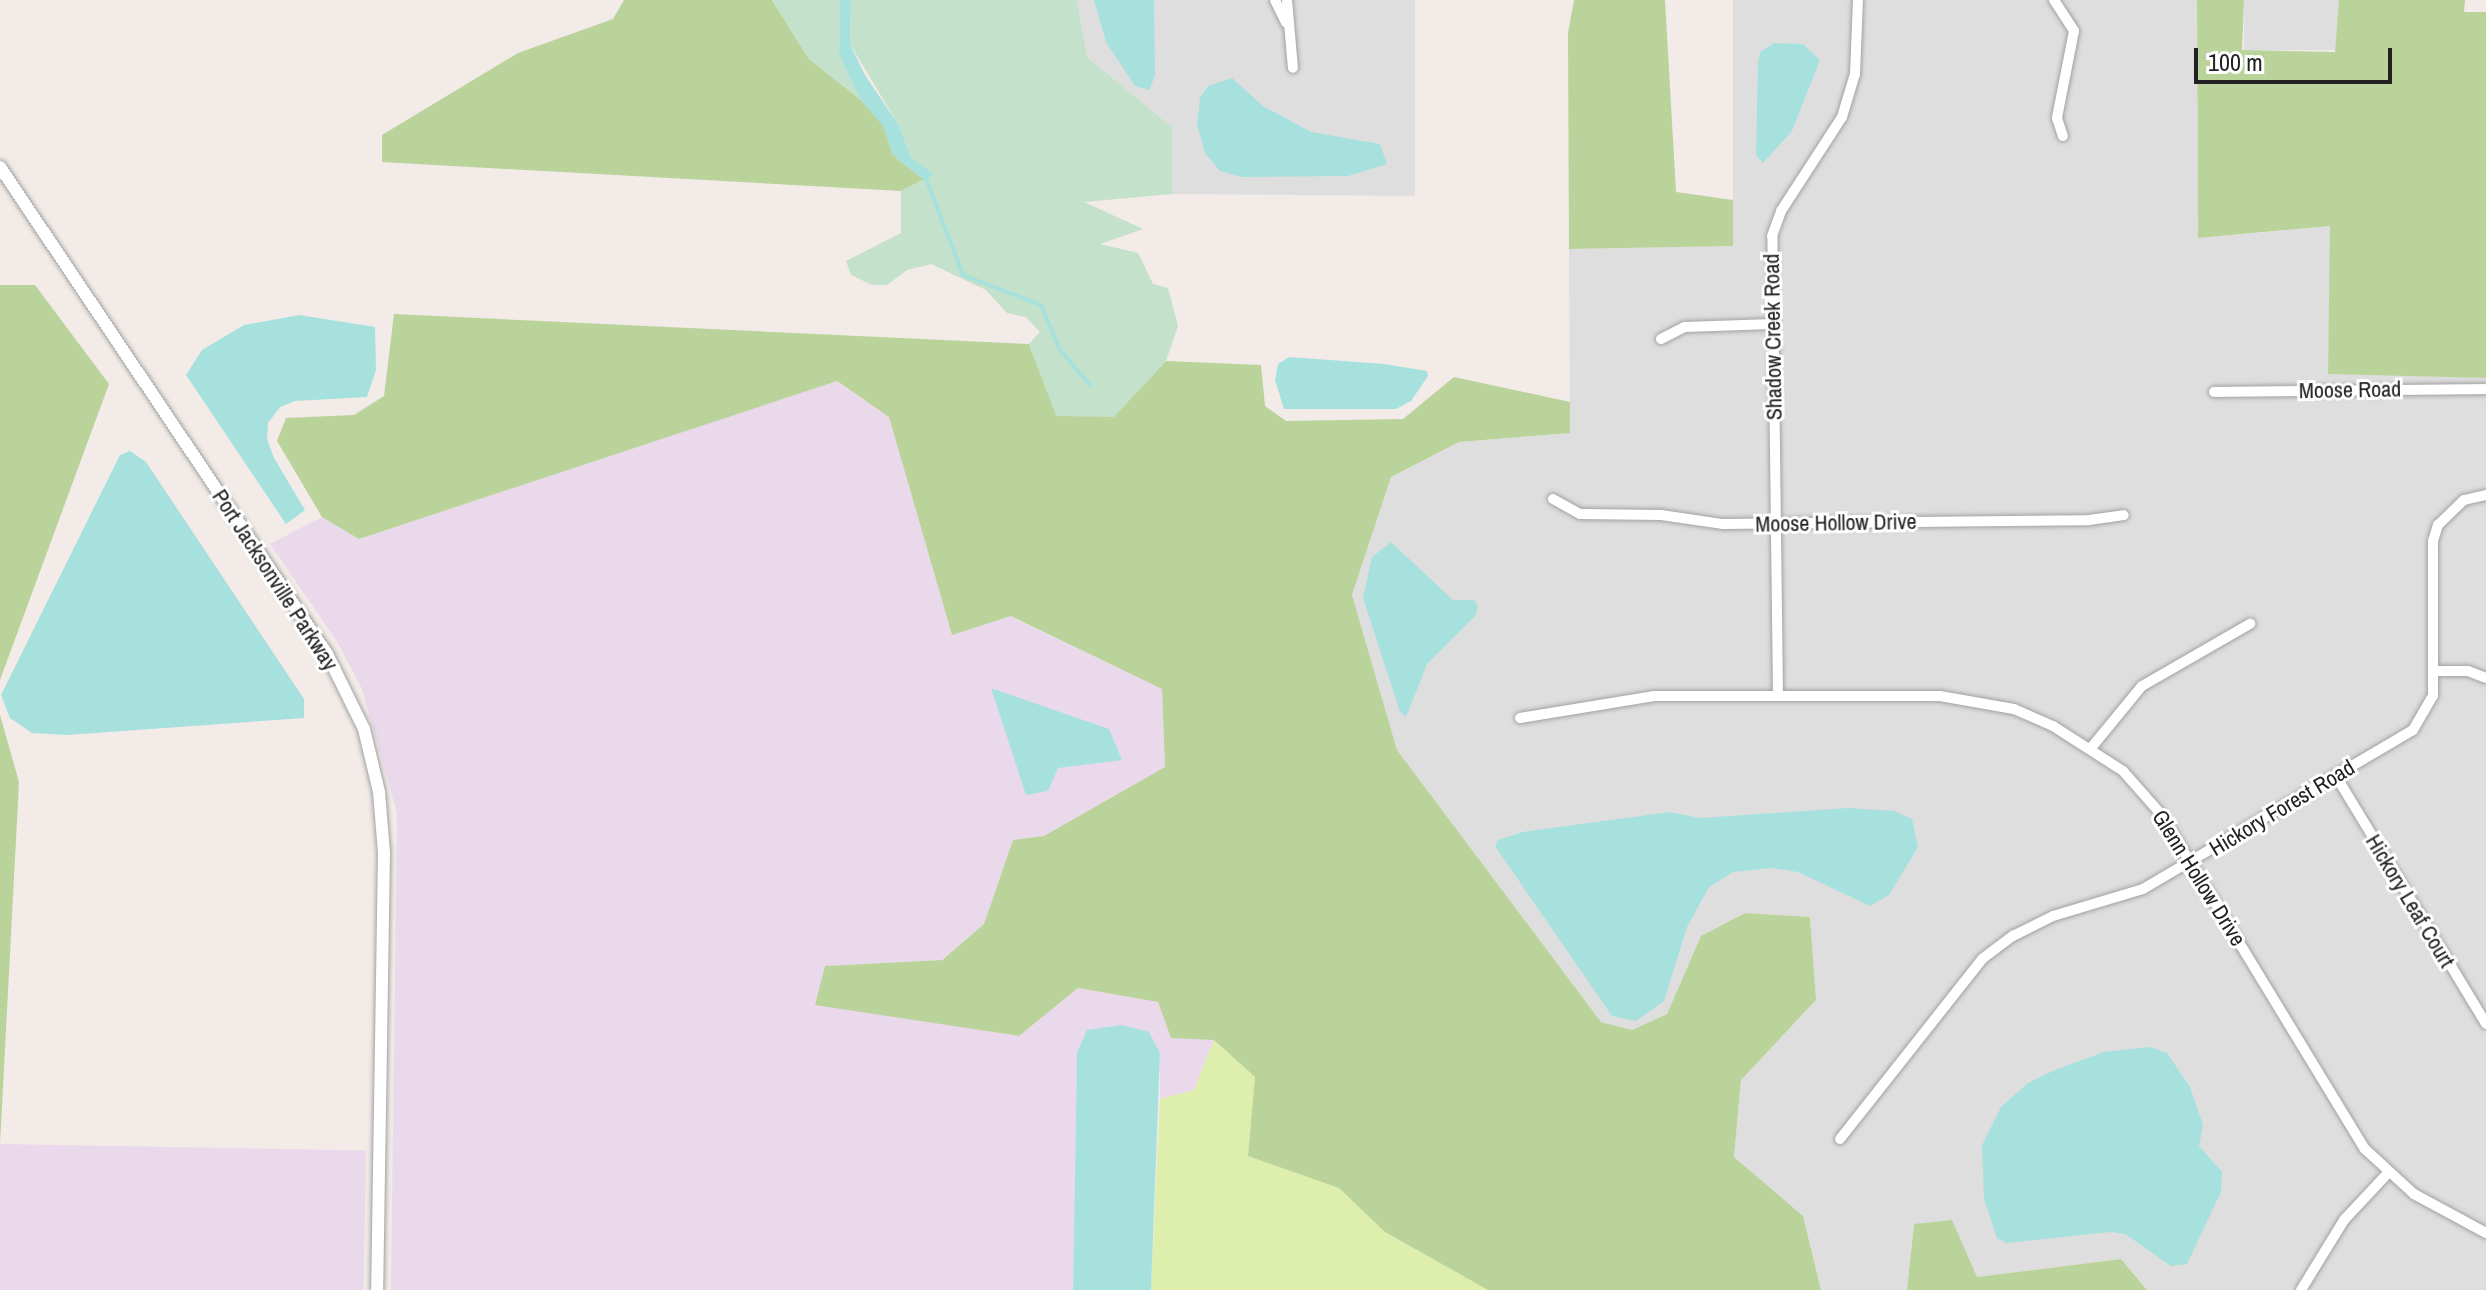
<!DOCTYPE html>
<html>
<head>
<meta charset="utf-8">
<style>
	body { margin:0 }
	#map { position:relative; width:2486px; height:1290px; overflow:hidden; background:#f2ebe7; font-family:"Archivo Narrow",sans-serif }
	div>[style] { position:absolute }
	.residential>* { inset:0; background:#dfdede; transform-origin:0 0 }
	.industrial>* { inset:0; background:#ead9eb; transform-origin:0 0 }
	.grass>* { inset:0; background:#deeeac }
	.forest>* { inset:0; background:#bad39a }
	.wetland>* { inset:0; background:#c4e1cb }
	.water>* { inset:0; background:#a6e1de }
	.stream>* { height:4px; margin:-2px; padding:0 2px; transform-origin:2px; border-radius:2px; background:#a6e1de }
	.roads { filter:drop-shadow(0 0 2px #a2a2a2) drop-shadow(0 0 2px #a2a2a2) }
	.minor>* { height:10px; margin:-5px; padding:0 5px; transform-origin:5px; border-radius:5px; background:#fff }
	.tertiary>* { height:12px; margin:-6px; padding:0 6px; transform-origin:6px; border-radius:6px; background:#fff }
	span { translate:-50% -50%; white-space:nowrap; text-align:center; line-height:1.15; -webkit-text-stroke:6px #fff; paint-order:stroke }
	.street-label { font-size:22px; color:#212121 }
	.scale { position:absolute; left:2194px; top:48px; width:198px; height:36px; box-sizing:border-box; border:4px solid #212121; border-top:0; padding-left:10px; font-size:24px; line-height:28px; white-space:nowrap; color:#212121; -webkit-text-stroke:6px #fff; paint-order:stroke }
</style>
</head>
<body>
<div id="map">
	<div class="residential">
		<div style="clip-path:polygon(1077px 0,1415px 0,1415px 196px,1172px 194px,1172px 127px,1087px 57px)"></div>
		<div style="clip-path:polygon(1733px 0,2197px 0,2198px 238px,2331px 226px,2328px 373px,2486px 378px,2486px 1290px,2147px 1290px,2121px 1259px,1977px 1277px,1914px 1224px,1907px 1290px,1821px 1290px,1803px 1216px,1734px 1157px,1741px 1080px,1816px 1000px,1810px 917px,1745px 913px,1701px 936px,1667px 1014px,1632px 1030px,1601px 1022px,1397px 750px,1352px 595px,1391px 477px,1459px 442px,1570px 433px,1569px 249px,1733px 246px)"></div>
		<div style="left:2244px;top:0;width:95px;height:50px"></div>
	</div>
	<div class="industrial">
		<div style="clip-path:polygon(836px 381px,889px 417px,952px 635px,1010px 616px,1162px 689px,1165px 767px,1044px 836px,1013px 840px,984px 924px,941px 960px,825px 966px,815px 1004px,1019px 1036px,1078px 988px,1159px 1002px,1171px 1037px,1214px 1040px,1194px 1090px,1160px 1099px,1160px 1053px,1077px 1053px,1073px 1290px,391px 1290px,397px 813px,362px 689px,336px 640px,270px 544px,322px 517px,359px 539px)"></div>
		<div style="left:0;top:1144px;width:366px;height:146px;rotate:1deg"></div>
	</div>
	<div class="grass">
		<div style="clip-path:polygon(1214px 1040px,1255px 1077px,1248px 1156px,1339px 1188px,1385px 1232px,1488px 1290px,1151px 1290px,1160px 1099px,1194px 1090px)"></div>
	</div>
	<div class="forest">
		<div style="clip-path:polygon(624px 0,772px 0,809px 59px,860px 99px,884px 126px,893px 155px,924px 180px,901px 191px,382px 162px,382px 135px,518px 53px,613px 19px)"></div>
		<div style="clip-path:polygon(1574px 0,1665px 0,1676px 192px,1733px 200px,1733px 246px,1569px 249px,1568px 33px)"></div>
		<div style="clip-path:polygon(2197px 0,2244px 0,2242px 50px,2335px 52px,2339px 0,2465px 0,2464px 12px,2486px 12px,2486px 378px,2328px 374px,2330px 226px,2198px 238px)"></div>
		<div style="clip-path:polygon(0 285px,35px 285px,109px 384px,0 680px)"></div>
		<div style="clip-path:polygon(394px 314px,1029px 344px,1057px 416px,1114px 416px,1166px 361px,1261px 365px,1265px 406px,1286px 421px,1403px 419px,1454px 377px,1570px 402px,1570px 433px,1459px 442px,1391px 477px,1352px 595px,1397px 750px,1601px 1022px,1632px 1030px,1667px 1014px,1701px 936px,1745px 913px,1810px 917px,1816px 1000px,1741px 1080px,1734px 1157px,1803px 1216px,1821px 1290px,1488px 1290px,1385px 1232px,1339px 1188px,1248px 1156px,1255px 1077px,1214px 1040px,1171px 1038px,1158px 1002px,1078px 988px,1019px 1036px,815px 1005px,825px 966px,942px 960px,984px 924px,1013px 840px,1044px 836px,1165px 767px,1162px 689px,1011px 616px,952px 635px,889px 417px,837px 381px,359px 539px,322px 517px,277px 441px,286px 418px,354px 415px,384px 396px)"></div>
		<div style="clip-path:polygon(0 715px,19px 782px,0 1144px)"></div>
		<div style="clip-path:polygon(1952px 1220px,1977px 1277px,2121px 1259px,2147px 1290px,1907px 1290px,1914px 1224px)"></div>
	</div>
	<div class="wetland">
		<div style="clip-path:polygon(772px 0,840px 0,839px 55px,860px 99px,809px 59px)"></div>
		<div style="clip-path:polygon(851px 0,1077px 0,1087px 57px,1172px 127px,1172px 194px,1084px 202px,1143px 229px,1100px 244px,1138px 253px,1153px 284px,1168px 288px,1178px 326px,1166px 361px,1114px 417px,1056px 416px,1029px 344px,1040px 332px,1026px 317px,1007px 313px,986px 290px,931px 264px,907px 270px,887px 285px,872px 285px,851px 275px,846px 261px,901px 233px,901px 191px,933px 174px,912px 159px,898px 124px,850px 44px)"></div>
	</div>
	<div class="water">
		<div style="clip-path:polygon(840px 0,851px 0,850px 44px,865px 75px,898px 124px,912px 159px,934px 174px,924px 180px,893px 155px,883px 126px,860px 99px,839px 55px)"></div>
		<div style="clip-path:polygon(1094px 0,1154px 0,1155px 76px,1149px 90px,1135px 86px,1106px 42px)"></div>
		<div style="clip-path:polygon(1774px 43px,1803px 44px,1820px 60px,1792px 131px,1763px 163px,1756px 155px,1758px 64px,1760px 52px)"></div>
		<div style="clip-path:polygon(1232px 78px,1263px 106px,1311px 132px,1380px 144px,1387px 164px,1348px 176px,1241px 177px,1220px 171px,1205px 153px,1197px 124px,1200px 98px,1208px 86px)"></div>
		<div style="clip-path:polygon(299px 315px,375px 327px,376px 370px,367px 397px,295px 401px,280px 407px,268px 423px,267px 439px,274px 458px,305px 510px,286px 524px,186px 375px,202px 350px,244px 325px)"></div>
		<div style="clip-path:polygon(1289px 357px,1384px 364px,1427px 371px,1428px 376px,1411px 401px,1396px 409px,1284px 409px,1275px 380px,1278px 364px)"></div>
		<div style="clip-path:polygon(130px 451px,146px 462px,304px 699px,304px 718px,67px 735px,32px 733px,10px 718px,1px 695px,120px 455px)"></div>
		<div style="clip-path:polygon(1391px 542px,1453px 600px,1474px 600px,1478px 606px,1476px 615px,1427px 664px,1406px 717px,1400px 712px,1363px 598px,1372px 557px)"></div>
		<div style="clip-path:polygon(991px 688px,1109px 729px,1122px 760px,1058px 768px,1048px 791px,1026px 795px)"></div>
		<div style="clip-path:polygon(1848px 808px,1894px 811px,1912px 819px,1918px 847px,1889px 895px,1870px 906px,1798px 872px,1772px 868px,1733px 872px,1709px 887px,1687px 927px,1664px 1001px,1636px 1021px,1612px 1016px,1495px 846px,1498px 840px,1523px 832px,1670px 812px,1700px 818px)"></div>
		<div style="clip-path:polygon(1122px 1025px,1149px 1032px,1160px 1053px,1151px 1290px,1073px 1290px,1077px 1053px,1087px 1030px)"></div>
		<div style="clip-path:polygon(2150px 1047px,2167px 1053px,2190px 1087px,2203px 1125px,2199px 1146px,2222px 1172px,2221px 1192px,2187px 1264px,2171px 1266px,2125px 1234px,2111px 1232px,2006px 1243px,1997px 1238px,1984px 1199px,1982px 1145px,2001px 1107px,2028px 1083px,2055px 1070px,2104px 1052px)"></div>
	</div>
	<div class="stream">
		<div style="left:925px;top:176px;width:106px;rotate:69deg"></div>
		<div style="left:963px;top:275px;width:84px;rotate:21deg"></div>
		<div style="left:1041px;top:305px;width:49px;rotate:67.1deg"></div>
		<div style="left:1060px;top:350px;width:46px;rotate:49.4deg"></div>
	</div>
	<div class="roads">
		<div class="minor">
			<div style="left:1275px;top:0;width:25px;rotate:64deg"></div>
			<div style="left:1287px;top:0;width:68px;rotate:85deg"></div>
			<div style="left:2054px;top:0;width:37px;rotate:57deg"></div>
			<div style="left:2074px;top:31px;width:89px;rotate:101.1deg"></div>
			<div style="left:2057px;top:118px;width:19px;rotate:72deg"></div>
			<div style="left:1661px;top:339px;width:27px;rotate:-27deg"></div>
			<div style="left:1685px;top:327px;width:87px;rotate:-2deg"></div>
			<div style="left:2214px;top:392px;width:272px;rotate:-0.6deg"></div>
			<div style="left:1553px;top:499px;width:31px;rotate:29deg"></div>
			<div style="left:1580px;top:514px;width:81px;rotate:0.7deg"></div>
			<div style="left:1661px;top:515px;width:63px;rotate:8.3deg"></div>
			<div style="left:1723px;top:524px;width:366px;rotate:-0.6deg"></div>
			<div style="left:2089px;top:520px;width:35px;rotate:-8deg"></div>
			<div style="left:2434px;top:671px;width:34px"></div>
			<div style="left:2468px;top:671px;width:19px;rotate:21deg"></div>
			<div style="left:1778px;top:695px;width:459px;rotate:-90.7deg"></div>
			<div style="left:1772px;top:236px;width:27px;rotate:-70deg"></div>
			<div style="left:1781px;top:211px;width:112px;rotate:-57deg"></div>
			<div style="left:1842px;top:117px;width:45px;rotate:-73.2deg"></div>
			<div style="left:1855px;top:74px;width:74px;rotate:-87.7deg"></div>
			<div style="left:1520px;top:718px;width:136px;rotate:-9.3deg"></div>
			<div style="left:1654px;top:696px;width:286px"></div>
			<div style="left:1940px;top:696px;width:75px;rotate:10deg"></div>
			<div style="left:2014px;top:709px;width:43px;rotate:23.6deg"></div>
			<div style="left:2053px;top:726px;width:83px;rotate:32.7deg"></div>
			<div style="left:2123px;top:771px;width:57px;rotate:48.5deg"></div>
			<div style="left:2161px;top:814px;width:392px;rotate:58.7deg"></div>
			<div style="left:2365px;top:1149px;width:67px;rotate:42.6deg"></div>
			<div style="left:2414px;top:1194px;width:82px;rotate:28.4deg"></div>
			<div style="left:2091px;top:748px;width:80px;rotate:-50.6deg"></div>
			<div style="left:2142px;top:686px;width:125px;rotate:-29.9deg"></div>
			<div style="left:2336px;top:776px;width:290px;rotate:58.8deg"></div>
			<div style="left:1840px;top:1139px;width:229px;rotate:-51.7deg"></div>
			<div style="left:1982px;top:959px;width:39px;rotate:-37deg"></div>
			<div style="left:2013px;top:936px;width:45px;rotate:-26.6deg"></div>
			<div style="left:2053px;top:916px;width:94px;rotate:-16.7deg"></div>
			<div style="left:2143px;top:889px;width:313px;rotate:-30.5deg"></div>
			<div style="left:2413px;top:730px;width:39px;rotate:-60deg"></div>
			<div style="left:2433px;top:696px;width:155px;rotate:-90deg"></div>
			<div style="left:2433px;top:541px;width:17px;rotate:-73deg"></div>
			<div style="left:2438px;top:525px;width:36px;rotate:-44deg"></div>
			<div style="left:2464px;top:500px;width:23px;rotate:-13deg"></div>
			<div style="left:2301px;top:1290px;width:82px;rotate:-58.4deg"></div>
			<div style="left:2344px;top:1220px;width:64px;rotate:-46.9deg"></div>
		</div>
		<div class="tertiary">
			<div style="left:0;top:167px;width:587px;rotate:56.12deg"></div>
			<div style="left:327px;top:654px;width:84px;rotate:63.7deg"></div>
			<div style="left:364px;top:729px;width:65px;rotate:76.6deg"></div>
			<div style="left:379px;top:792px;width:61px;rotate:85.3deg"></div>
			<div style="left:384px;top:853px;width:437px;rotate:90.9deg"></div>
		</div>
	</div>
	<div class="street-label">
		<span style="left:1773px;top:337px;rotate:-91deg">Shadow Creek Road</span>
		<span style="left:2350px;top:390px;rotate:-1deg">Moose Road</span>
		<span style="left:1836px;top:523px;rotate:-1deg">Moose Hollow Drive</span>
		<span style="left:275px;top:580px;rotate:57deg">Port Jacksonville Parkway</span>
		<span style="left:2282px;top:808px;rotate:-31deg">Hickory Forest Road</span>
		<span style="left:2199px;top:878px;rotate:58deg">Glenn Hollow Drive</span>
		<span style="left:2410px;top:901px;rotate:59deg">Hickory Leaf Court</span>
	</div>
	<div class="scale">100 m</div>
</div>
</body>
</html>
